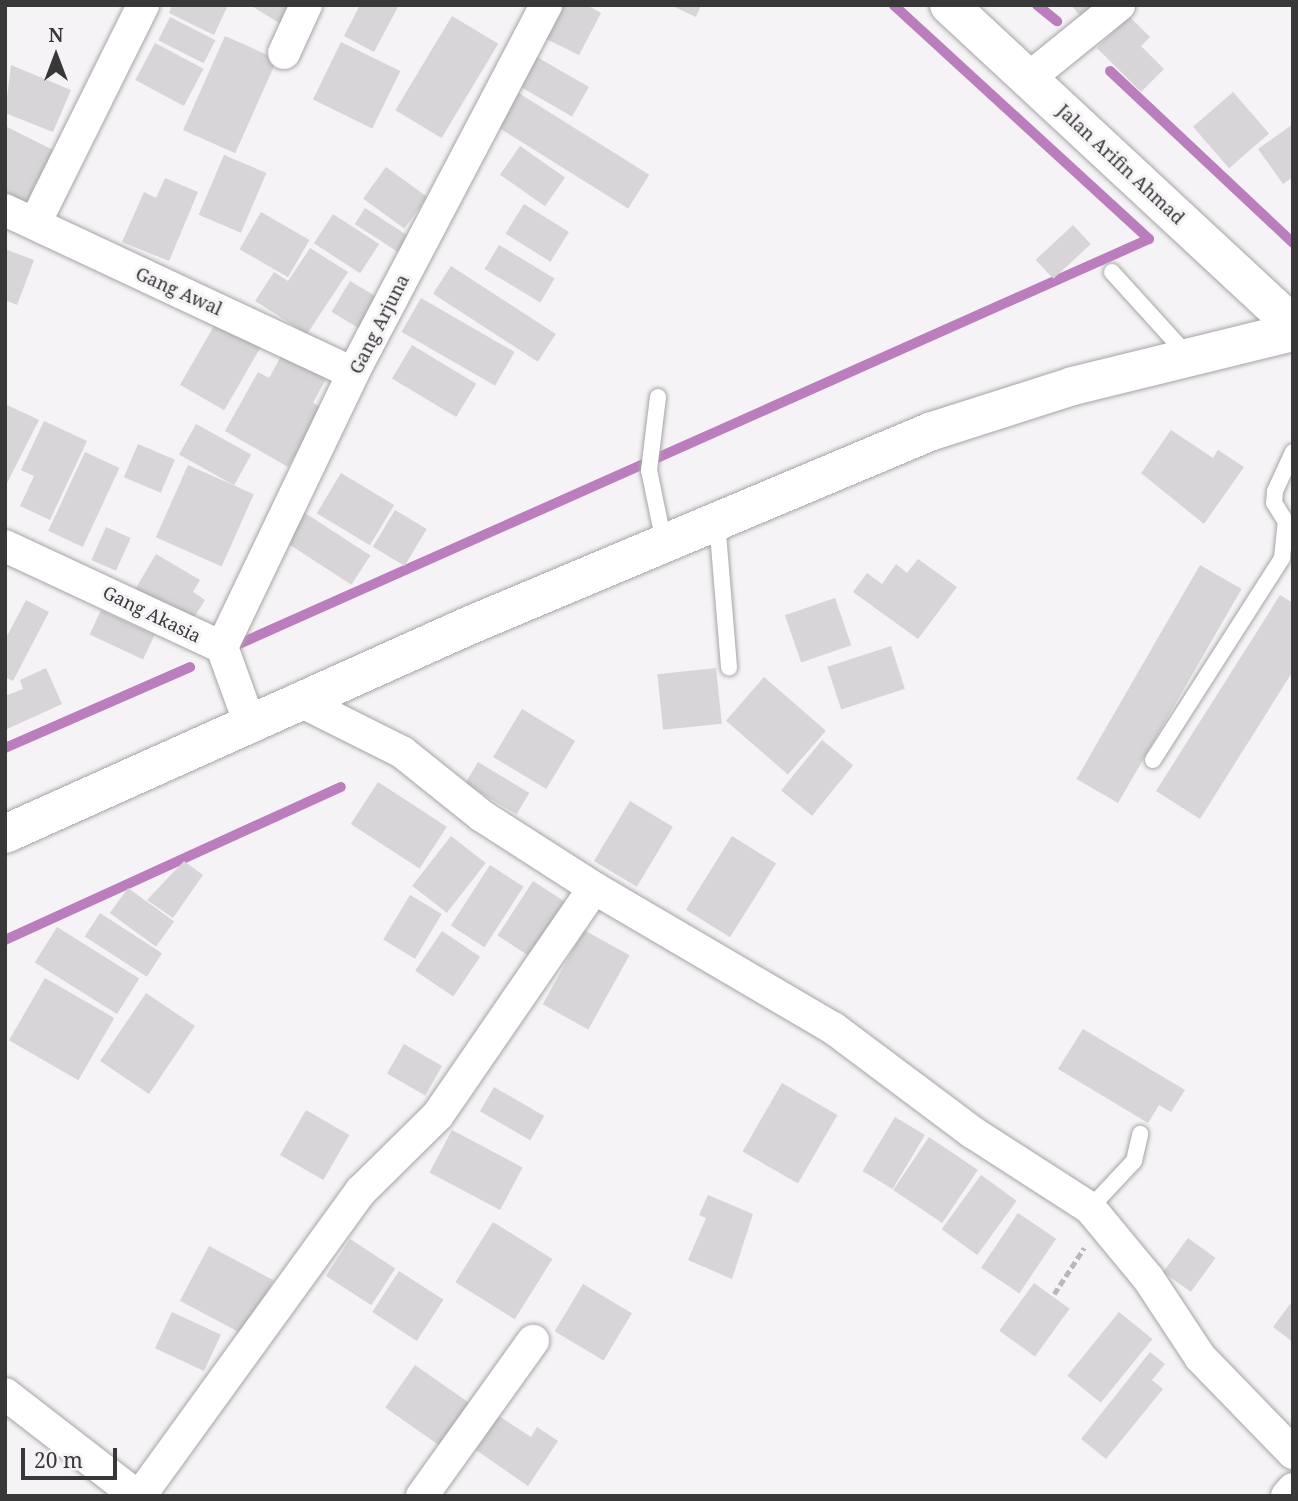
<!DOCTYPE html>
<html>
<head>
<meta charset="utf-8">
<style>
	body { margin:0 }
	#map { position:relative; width:1298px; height:1501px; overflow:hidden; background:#f5f3f5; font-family:"Noto Serif",serif }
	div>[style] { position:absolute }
	.stream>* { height:10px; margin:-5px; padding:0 5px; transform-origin:5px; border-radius:5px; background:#bc7dbe }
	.building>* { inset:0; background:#d7d5d7; transform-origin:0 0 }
	.path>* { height:4.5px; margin-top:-2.25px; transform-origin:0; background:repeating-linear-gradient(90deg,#b9b7b9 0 7px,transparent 0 10.5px) }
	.roads { filter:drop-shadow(0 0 2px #a6a4a6) drop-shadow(0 0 2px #a6a4a6) }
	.lane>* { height:16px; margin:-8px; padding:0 8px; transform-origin:8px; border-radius:8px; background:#fff }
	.street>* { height:32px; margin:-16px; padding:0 16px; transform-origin:16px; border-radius:16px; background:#fff }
	.secondary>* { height:38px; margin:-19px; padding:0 19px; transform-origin:19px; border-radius:19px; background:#fff }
	.primary>* { height:38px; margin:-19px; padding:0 19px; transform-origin:19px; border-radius:19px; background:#fff }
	span { translate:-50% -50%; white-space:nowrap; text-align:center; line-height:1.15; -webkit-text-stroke:6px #f5f3f5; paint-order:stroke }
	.street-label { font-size:18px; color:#393839 }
	.frame { position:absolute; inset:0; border:7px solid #393839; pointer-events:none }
	.north { position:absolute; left:21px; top:21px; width:70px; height:70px; -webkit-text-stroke:5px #f5f3f5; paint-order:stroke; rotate:0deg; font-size:19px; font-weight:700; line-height:28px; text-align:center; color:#393839 }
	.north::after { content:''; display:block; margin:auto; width:24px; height:32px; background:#393839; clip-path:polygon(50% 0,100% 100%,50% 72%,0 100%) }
	.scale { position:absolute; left:21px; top:1448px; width:96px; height:32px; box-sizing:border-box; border:4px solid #393839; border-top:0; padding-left:9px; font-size:21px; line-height:24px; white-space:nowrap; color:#393839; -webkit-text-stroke:5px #f5f3f5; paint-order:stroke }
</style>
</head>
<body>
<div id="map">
	<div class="stream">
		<div style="left:1037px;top:5px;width:26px;rotate:39deg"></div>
		<div style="left:1110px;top:71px;width:251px;rotate:43.2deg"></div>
		<div style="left:239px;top:644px;width:996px;rotate:-23.99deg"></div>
		<div style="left:1149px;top:239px;width:346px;rotate:-137.5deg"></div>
		<div style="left:5px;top:748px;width:202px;rotate:-23.6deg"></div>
		<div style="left:5px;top:940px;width:369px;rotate:-24.5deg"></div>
	</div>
	<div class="building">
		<div style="clip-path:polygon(172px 5px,228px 5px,214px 35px,169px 13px)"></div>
		<div style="clip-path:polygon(250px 5px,303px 5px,289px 29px)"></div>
		<div style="clip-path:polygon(360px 5px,399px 5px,374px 52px,344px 36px)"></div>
		<div style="clip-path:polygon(556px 5px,587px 5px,601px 13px,579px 55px,540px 36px)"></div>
		<div style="clip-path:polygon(670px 5px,701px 5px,696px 17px)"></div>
		<div style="clip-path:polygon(1071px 5px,1112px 5px,1089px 26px)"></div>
		<div style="left:452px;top:16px;width:54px;height:110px;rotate:31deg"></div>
		<div style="clip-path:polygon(1129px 16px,1150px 37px,1141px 46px,1164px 69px,1141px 92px,1097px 48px)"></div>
		<div style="left:170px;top:17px;width:51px;height:26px;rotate:27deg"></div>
		<div style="left:225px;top:36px;width:57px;height:103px;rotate:24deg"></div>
		<div style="left:341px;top:42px;width:66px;height:64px;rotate:26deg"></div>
		<div style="left:155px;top:43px;width:55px;height:42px;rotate:28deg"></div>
		<div style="left:537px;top:57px;width:60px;height:34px;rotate:30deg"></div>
		<div style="clip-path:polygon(11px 65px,71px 90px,53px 132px,5px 113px)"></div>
		<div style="left:517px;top:92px;width:156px;height:40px;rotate:32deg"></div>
		<div style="left:1233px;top:92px;width:55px;height:53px;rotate:49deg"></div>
		<div style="clip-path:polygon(1293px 124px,1293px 177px,1283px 184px,1258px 149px)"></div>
		<div style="clip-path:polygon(5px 126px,55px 151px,24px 212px,5px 202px)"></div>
		<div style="left:520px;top:146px;width:55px;height:35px;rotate:35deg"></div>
		<div style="left:224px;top:155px;width:46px;height:65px;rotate:23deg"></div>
		<div style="left:386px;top:167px;width:51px;height:39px;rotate:36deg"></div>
		<div style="clip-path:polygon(165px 178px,198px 192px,169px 261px,122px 242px,144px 192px,156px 198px)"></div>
		<div style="left:524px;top:204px;width:53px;height:35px;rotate:32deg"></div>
		<div style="left:365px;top:208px;width:53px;height:19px;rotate:33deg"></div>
		<div style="left:261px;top:212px;width:56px;height:43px;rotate:30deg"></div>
		<div style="left:333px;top:214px;width:55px;height:35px;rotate:33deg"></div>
		<div style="left:1073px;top:225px;width:26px;height:51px;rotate:47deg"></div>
		<div style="left:499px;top:245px;width:65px;height:28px;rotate:31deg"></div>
		<div style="clip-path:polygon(310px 248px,348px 272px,307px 334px,255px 301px,274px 272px,288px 281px)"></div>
		<div style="clip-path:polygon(5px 249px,34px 260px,17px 305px,5px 300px)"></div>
		<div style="left:451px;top:266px;width:125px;height:33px;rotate:33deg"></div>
		<div style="left:350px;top:281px;width:41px;height:36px;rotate:31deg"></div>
		<div style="left:421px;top:298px;width:108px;height:39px;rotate:30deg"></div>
		<div style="left:218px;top:319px;width:51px;height:76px;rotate:30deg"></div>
		<div style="left:412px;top:345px;width:75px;height:39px;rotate:31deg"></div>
		<div style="clip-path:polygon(284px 351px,328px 375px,313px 403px,322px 408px,288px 467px,225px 431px,258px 372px,269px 378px)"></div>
		<div style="clip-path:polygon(5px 404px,39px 420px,5px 487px)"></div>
		<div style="clip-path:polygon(44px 421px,87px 441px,50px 520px,20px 506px,34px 476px,21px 470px)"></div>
		<div style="left:196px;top:424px;width:63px;height:35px;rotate:29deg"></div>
		<div style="clip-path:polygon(1171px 430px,1213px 458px,1218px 450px,1244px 467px,1204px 524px,1141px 473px)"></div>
		<div style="left:138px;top:444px;width:40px;height:36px;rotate:23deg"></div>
		<div style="left:85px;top:452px;width:38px;height:87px;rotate:25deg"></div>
		<div style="left:188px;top:465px;width:72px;height:79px;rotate:24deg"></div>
		<div style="left:341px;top:473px;width:62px;height:47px;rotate:31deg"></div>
		<div style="left:395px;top:510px;width:37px;height:43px;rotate:31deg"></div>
		<div style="left:305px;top:513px;width:78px;height:35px;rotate:33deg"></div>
		<div style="left:106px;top:527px;width:27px;height:36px;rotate:24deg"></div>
		<div style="clip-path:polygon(156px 554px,200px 580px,193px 592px,205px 600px,192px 621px,133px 593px)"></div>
		<div style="clip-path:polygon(918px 559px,957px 587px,918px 639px,853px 592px,867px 573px,882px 584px,896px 564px,907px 573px)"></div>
		<div style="left:1200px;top:565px;width:48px;height:247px;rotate:30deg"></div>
		<div style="clip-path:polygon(1280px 595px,1293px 603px,1293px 671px,1200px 819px,1156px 791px)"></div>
		<div style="left:835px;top:598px;width:50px;height:53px;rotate:71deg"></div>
		<div style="clip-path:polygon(26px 600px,49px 612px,13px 681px,5px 677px,5px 640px)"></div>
		<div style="left:101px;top:610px;width:59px;height:27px;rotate:25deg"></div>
		<div style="left:891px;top:646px;width:45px;height:67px;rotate:72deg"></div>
		<div style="clip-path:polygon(46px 668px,62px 704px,5px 730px,5px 696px,23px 689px,20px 680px)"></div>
		<div style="left:716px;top:668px;width:56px;height:59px;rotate:84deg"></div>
		<div style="left:764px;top:677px;width:82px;height:58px;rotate:41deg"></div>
		<div style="left:522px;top:709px;width:62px;height:56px;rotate:31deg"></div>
		<div style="left:822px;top:740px;width:40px;height:65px;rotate:39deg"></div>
		<div style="left:478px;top:762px;width:60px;height:25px;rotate:31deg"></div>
		<div style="left:378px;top:782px;width:82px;height:50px;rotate:33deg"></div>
		<div style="left:630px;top:801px;width:50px;height:70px;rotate:31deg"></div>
		<div style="left:451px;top:836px;width:44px;height:63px;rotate:38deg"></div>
		<div style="left:732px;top:836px;width:52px;height:87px;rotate:32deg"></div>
		<div style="clip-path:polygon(184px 861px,203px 875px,173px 918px,147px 900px)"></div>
		<div style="left:490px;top:865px;width:40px;height:72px;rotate:33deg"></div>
		<div style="left:533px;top:881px;width:42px;height:65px;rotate:33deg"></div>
		<div style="left:128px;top:888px;width:57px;height:31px;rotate:36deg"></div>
		<div style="left:410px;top:895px;width:37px;height:52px;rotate:31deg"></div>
		<div style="left:100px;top:913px;width:74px;height:28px;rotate:33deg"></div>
		<div style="left:57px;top:927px;width:97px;height:42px;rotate:32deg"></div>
		<div style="left:584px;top:930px;width:52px;height:85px;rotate:29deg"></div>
		<div style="left:442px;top:931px;width:46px;height:48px;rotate:34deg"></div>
		<div style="left:45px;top:978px;width:80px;height:72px;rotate:30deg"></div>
		<div style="left:146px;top:993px;width:59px;height:82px;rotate:34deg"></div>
		<div style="clip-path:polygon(1083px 1029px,1185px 1090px,1171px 1112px,1159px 1105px,1148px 1123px,1058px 1069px)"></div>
		<div style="left:404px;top:1044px;width:44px;height:34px;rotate:30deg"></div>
		<div style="left:782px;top:1083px;width:64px;height:79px;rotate:30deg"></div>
		<div style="left:494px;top:1087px;width:58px;height:28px;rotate:30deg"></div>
		<div style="left:306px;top:1110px;width:50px;height:52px;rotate:30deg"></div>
		<div style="left:895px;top:1117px;width:35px;height:63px;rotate:31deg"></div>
		<div style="left:452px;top:1130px;width:80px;height:48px;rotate:28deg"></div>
		<div style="left:929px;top:1137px;width:59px;height:64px;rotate:34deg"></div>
		<div style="left:981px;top:1175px;width:44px;height:67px;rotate:36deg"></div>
		<div style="clip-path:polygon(708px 1195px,753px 1214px,732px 1279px,688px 1260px,706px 1218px,699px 1215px)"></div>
		<div style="left:1018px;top:1213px;width:46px;height:66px;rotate:34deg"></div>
		<div style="left:493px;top:1222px;width:70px;height:71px;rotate:32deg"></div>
		<div style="left:1188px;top:1238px;width:34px;height:42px;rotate:36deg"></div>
		<div style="left:350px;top:1239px;width:54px;height:44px;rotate:33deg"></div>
		<div style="left:209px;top:1246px;width:73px;height:62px;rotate:28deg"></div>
		<div style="left:399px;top:1271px;width:53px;height:49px;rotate:33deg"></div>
		<div style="left:1034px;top:1283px;width:44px;height:59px;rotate:36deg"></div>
		<div style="left:583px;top:1284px;width:57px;height:55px;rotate:31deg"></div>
		<div style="clip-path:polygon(1290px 1304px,1293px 1306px,1293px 1342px,1273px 1327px)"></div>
		<div style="left:172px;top:1312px;width:54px;height:40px;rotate:25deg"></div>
		<div style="left:1119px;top:1312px;width:43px;height:82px;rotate:39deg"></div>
		<div style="clip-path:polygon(1150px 1352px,1165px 1364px,1152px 1380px,1163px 1389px,1106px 1459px,1081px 1439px)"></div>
		<div style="left:415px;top:1365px;width:75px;height:52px;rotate:35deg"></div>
		<div style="clip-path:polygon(499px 1416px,531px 1437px,537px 1427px,558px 1441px,528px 1486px,476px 1450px)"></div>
	</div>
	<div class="path">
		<div style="left:1054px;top:1294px;width:55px;rotate:-56.9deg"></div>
	</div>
	<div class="roads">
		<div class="lane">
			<div style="left:1112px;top:272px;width:115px;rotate:47.8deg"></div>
			<div style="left:658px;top:397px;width:74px;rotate:97deg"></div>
			<div style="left:649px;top:470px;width:75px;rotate:78.4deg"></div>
			<div style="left:717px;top:521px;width:147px;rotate:85.3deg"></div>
			<div style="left:1153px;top:760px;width:240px;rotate:-57.4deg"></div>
			<div style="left:1282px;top:558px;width:36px;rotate:-84deg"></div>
			<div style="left:1286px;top:522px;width:22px;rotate:-122deg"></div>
			<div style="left:1274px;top:503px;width:12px;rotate:-85deg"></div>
			<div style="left:1275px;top:491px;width:43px;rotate:-65.2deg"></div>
			<div style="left:1090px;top:1208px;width:64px;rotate:-46.9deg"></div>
			<div style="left:1134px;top:1161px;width:28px;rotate:-77deg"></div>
		</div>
		<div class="street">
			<div style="left:284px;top:53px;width:53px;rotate:-65.4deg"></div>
			<div style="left:1029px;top:78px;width:116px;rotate:-39deg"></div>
			<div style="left:5px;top:210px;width:384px;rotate:25.1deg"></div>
			<div style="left:35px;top:223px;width:243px;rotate:-63.6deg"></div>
			<div style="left:5px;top:546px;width:239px;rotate:25deg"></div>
			<div style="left:222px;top:647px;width:85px;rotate:70.1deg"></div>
			<div style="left:222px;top:647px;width:304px;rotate:-64.4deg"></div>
			<div style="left:353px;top:373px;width:416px;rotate:-62.3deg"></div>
			<div style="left:304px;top:703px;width:110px;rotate:26.6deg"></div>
			<div style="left:402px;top:752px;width:102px;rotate:38.7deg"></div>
			<div style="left:482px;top:816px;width:133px;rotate:32.7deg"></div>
			<div style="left:594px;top:888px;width:277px;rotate:30.4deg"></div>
			<div style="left:833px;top:1028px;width:174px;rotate:36.8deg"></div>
			<div style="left:972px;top:1132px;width:140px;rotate:32.8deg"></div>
			<div style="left:1090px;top:1208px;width:91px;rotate:50.4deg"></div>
			<div style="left:1148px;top:1278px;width:95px;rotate:56.6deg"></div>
			<div style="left:1200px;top:1357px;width:134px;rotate:45.9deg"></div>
			<div style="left:5px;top:1394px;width:167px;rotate:37.7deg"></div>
			<div style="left:140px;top:1496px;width:377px;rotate:-54.1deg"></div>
			<div style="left:361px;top:1191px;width:108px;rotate:-44.6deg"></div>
			<div style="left:438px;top:1115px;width:275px;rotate:-55.5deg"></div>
			<div style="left:422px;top:1496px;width:191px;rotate:-54.4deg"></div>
			<div style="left:1287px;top:1496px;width:9px;rotate:-49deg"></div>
		</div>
		<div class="secondary">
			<div style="left:949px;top:5px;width:470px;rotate:42.9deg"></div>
		</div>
		<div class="primary">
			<div style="left:5px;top:834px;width:508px;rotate:-24.19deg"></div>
			<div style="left:468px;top:626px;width:503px;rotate:-22.8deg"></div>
			<div style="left:932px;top:431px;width:148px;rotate:-17.7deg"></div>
			<div style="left:1073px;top:386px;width:227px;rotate:-13.8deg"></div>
		</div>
	</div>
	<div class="street-label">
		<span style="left:1121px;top:164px;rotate:43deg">Jalan Arifin Ahmad</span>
		<span style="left:179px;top:291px;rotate:24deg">Gang Awal</span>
		<span style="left:379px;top:324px;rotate:-63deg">Gang Arjuna</span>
		<span style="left:152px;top:614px;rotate:26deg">Gang Akasia</span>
	</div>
	<div class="frame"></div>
	<div class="north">N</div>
	<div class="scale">20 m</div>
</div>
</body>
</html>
